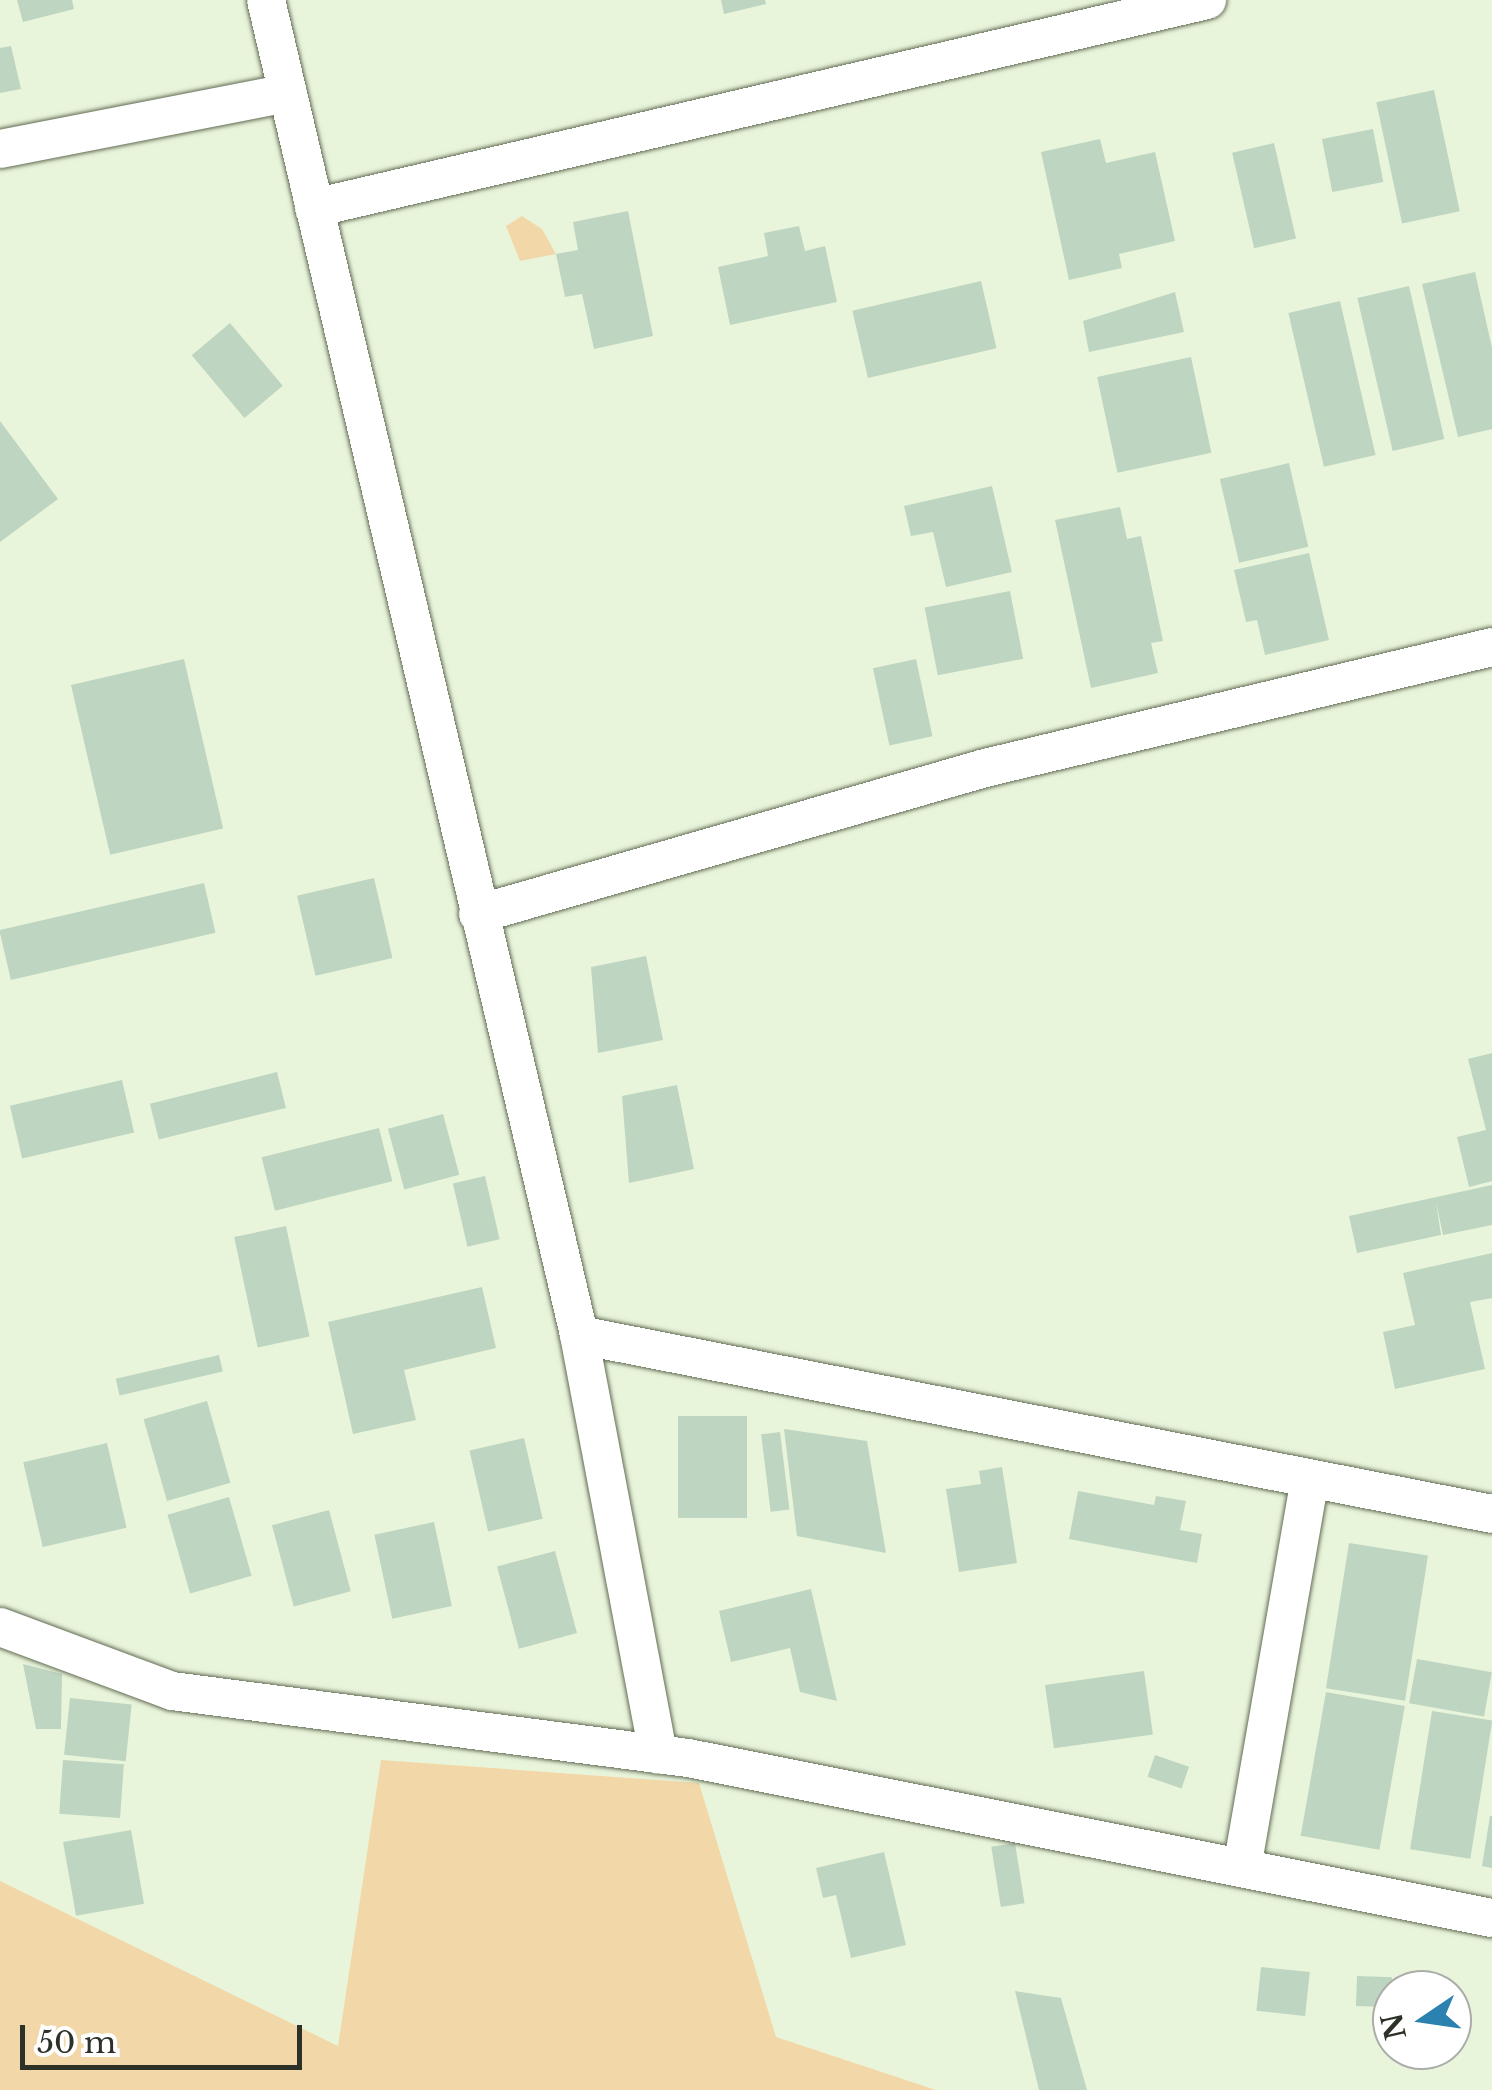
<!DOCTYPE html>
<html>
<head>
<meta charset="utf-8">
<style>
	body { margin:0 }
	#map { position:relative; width:1492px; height:2090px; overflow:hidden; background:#e9f5db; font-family:"Libre Baskerville",serif }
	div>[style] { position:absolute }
	.green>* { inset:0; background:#f2d8a9 }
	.building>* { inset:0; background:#bed5c1; transform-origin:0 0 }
	.roads { filter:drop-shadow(0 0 2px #626c55) drop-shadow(0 0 2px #626c55) }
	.street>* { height:38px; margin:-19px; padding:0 19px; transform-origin:19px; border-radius:19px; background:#fff }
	span { translate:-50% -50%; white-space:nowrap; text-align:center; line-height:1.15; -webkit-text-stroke:10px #fff; paint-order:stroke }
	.north { position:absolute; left:1372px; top:1970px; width:100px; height:100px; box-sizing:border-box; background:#fff; border:2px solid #abada9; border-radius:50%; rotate:257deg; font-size:28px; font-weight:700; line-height:40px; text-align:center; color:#2d3228 }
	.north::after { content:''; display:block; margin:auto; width:35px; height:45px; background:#2b81b0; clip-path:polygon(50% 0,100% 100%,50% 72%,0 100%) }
	.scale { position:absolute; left:20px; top:2025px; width:282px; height:45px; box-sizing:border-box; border:5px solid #2d3228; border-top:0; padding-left:12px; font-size:30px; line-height:35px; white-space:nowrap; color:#2d3228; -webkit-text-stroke:8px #fff; paint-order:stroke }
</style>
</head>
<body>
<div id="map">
	<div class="green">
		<div style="clip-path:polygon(522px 216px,542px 229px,556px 254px,520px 261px,506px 226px)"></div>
		<div style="clip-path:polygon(381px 1760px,699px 1783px,776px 2037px,936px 2090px,0 2090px,0 1881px,338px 2046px)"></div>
	</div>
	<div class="building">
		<div style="clip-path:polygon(17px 0,72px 0,74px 9px,23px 22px)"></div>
		<div style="clip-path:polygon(721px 0,765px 0,766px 4px,724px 14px)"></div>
		<div style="clip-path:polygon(11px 46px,21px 89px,0 93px,0 48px)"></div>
		<div style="left:1434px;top:90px;width:124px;height:59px;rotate:78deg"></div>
		<div style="left:1373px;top:129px;width:54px;height:52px;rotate:79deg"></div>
		<div style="clip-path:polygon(1100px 139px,1106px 163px,1155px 152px,1175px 241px,1119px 254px,1122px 268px,1069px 280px,1041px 152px)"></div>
		<div style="left:1274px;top:143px;width:98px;height:43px;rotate:77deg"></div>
		<div style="clip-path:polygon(628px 211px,653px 336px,594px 349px,582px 294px,565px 297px,556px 254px,578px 250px,573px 222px)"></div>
		<div style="clip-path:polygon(799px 226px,805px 251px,825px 246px,837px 302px,730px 325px,718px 267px,768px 256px,764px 233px)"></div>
		<div style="clip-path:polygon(1475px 272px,1492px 348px,1492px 429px,1458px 437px,1422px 284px)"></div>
		<div style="left:981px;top:281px;width:69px;height:132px;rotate:77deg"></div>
		<div style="left:1409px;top:286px;width:157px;height:53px;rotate:77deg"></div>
		<div style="clip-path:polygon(1175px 292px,1184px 332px,1089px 352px,1083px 321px)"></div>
		<div style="left:1340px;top:301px;width:158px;height:53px;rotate:77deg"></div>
		<div style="left:230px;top:323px;width:82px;height:50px;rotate:50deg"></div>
		<div style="left:1191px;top:357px;width:98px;height:96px;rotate:78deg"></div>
		<div style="clip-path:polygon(0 421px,58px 499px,0 542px)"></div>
		<div style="left:1289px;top:463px;width:86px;height:71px;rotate:77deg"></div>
		<div style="clip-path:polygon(992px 486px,1012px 572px,946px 587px,933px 532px,911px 536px,904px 506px)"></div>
		<div style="clip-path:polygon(1120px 507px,1127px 539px,1141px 536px,1163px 641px,1151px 643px,1158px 673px,1091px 688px,1055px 520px)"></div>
		<div style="clip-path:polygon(1309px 553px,1329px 640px,1265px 655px,1257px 620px,1246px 622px,1234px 570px)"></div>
		<div style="left:1010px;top:591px;width:69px;height:87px;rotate:79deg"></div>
		<div style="left:184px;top:659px;width:174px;height:116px;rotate:77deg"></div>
		<div style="left:916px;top:659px;width:79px;height:44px;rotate:78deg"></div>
		<div style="left:374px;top:878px;width:82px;height:79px;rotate:77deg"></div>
		<div style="left:204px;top:883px;width:51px;height:210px;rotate:77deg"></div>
		<div style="clip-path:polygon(646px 956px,663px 1040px,598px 1053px,591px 967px)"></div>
		<div style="clip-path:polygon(1492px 1053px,1492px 1181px,1469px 1187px,1457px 1137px,1486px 1130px,1468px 1059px)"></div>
		<div style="left:277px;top:1072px;width:37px;height:131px;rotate:76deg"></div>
		<div style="left:122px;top:1080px;width:54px;height:115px;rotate:77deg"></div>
		<div style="clip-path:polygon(677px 1085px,694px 1169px,629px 1183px,622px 1096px)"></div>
		<div style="left:443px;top:1114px;width:63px;height:57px;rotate:75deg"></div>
		<div style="left:379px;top:1128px;width:55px;height:121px;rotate:76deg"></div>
		<div style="left:485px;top:1176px;width:65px;height:33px;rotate:77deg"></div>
		<div style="clip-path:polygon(1492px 1185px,1492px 1225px,1443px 1235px,1436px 1202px,1441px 1235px,1357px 1253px,1349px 1216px)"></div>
		<div style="left:286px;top:1226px;width:113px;height:53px;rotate:78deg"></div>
		<div style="clip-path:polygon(1492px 1253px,1492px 1298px,1470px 1302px,1485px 1369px,1395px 1389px,1383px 1332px,1415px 1325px,1403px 1273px)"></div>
		<div style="clip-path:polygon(482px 1287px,496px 1348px,404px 1370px,416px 1420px,353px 1434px,328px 1322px)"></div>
		<div style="left:219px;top:1355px;width:17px;height:106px;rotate:77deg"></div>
		<div style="left:207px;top:1401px;width:85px;height:66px;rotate:74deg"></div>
		<div style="left:678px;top:1416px;width:69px;height:102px"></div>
		<div style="clip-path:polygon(784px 1429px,867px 1441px,886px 1553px,797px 1536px)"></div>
		<div style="left:780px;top:1432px;width:78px;height:19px;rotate:83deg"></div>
		<div style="left:524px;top:1438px;width:83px;height:56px;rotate:77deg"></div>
		<div style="left:107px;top:1443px;width:87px;height:86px;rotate:77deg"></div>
		<div style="clip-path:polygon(1002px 1467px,1017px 1563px,959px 1572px,946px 1489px,981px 1484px,979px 1471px)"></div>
		<div style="clip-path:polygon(1078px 1491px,1154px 1505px,1156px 1496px,1186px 1501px,1180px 1530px,1202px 1534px,1197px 1563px,1069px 1539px)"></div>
		<div style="left:229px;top:1497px;width:82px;height:64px;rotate:74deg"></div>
		<div style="left:329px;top:1510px;width:84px;height:59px;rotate:75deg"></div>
		<div style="left:434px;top:1522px;width:86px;height:61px;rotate:78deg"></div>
		<div style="left:1349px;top:1543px;width:80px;height:147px;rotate:9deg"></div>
		<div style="left:555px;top:1551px;width:85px;height:60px;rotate:75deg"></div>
		<div style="clip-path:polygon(811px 1589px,837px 1701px,800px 1692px,790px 1648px,731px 1662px,719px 1611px)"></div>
		<div style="left:1417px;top:1659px;width:76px;height:45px;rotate:10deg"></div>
		<div style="clip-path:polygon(23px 1664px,62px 1674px,61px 1729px,36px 1729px)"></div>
		<div style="left:1144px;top:1671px;width:64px;height:100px;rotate:82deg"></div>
		<div style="left:1326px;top:1692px;width:80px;height:146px;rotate:10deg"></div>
		<div style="left:70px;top:1698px;width:62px;height:57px;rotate:6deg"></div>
		<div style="left:1432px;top:1711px;width:61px;height:140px;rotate:9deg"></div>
		<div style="left:1155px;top:1755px;width:36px;height:23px;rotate:19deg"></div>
		<div style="left:63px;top:1760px;width:61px;height:54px;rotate:4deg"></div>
		<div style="clip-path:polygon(1490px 1816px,1492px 1816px,1492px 1868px,1482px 1866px)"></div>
		<div style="left:131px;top:1830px;width:75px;height:69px;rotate:80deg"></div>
		<div style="left:1015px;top:1843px;width:61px;height:24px;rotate:81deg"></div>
		<div style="clip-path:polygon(884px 1852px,906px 1945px,851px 1958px,836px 1895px,823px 1898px,816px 1868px)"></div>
		<div style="left:1261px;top:1967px;width:49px;height:44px;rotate:6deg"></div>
		<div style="left:1357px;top:1976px;width:35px;height:30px;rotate:2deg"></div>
		<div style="clip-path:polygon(1015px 1991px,1061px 1998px,1087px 2090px,1039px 2090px)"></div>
	</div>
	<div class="roads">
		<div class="street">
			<div style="left:266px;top:0;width:1371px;rotate:76.8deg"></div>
			<div style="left:579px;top:1335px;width:427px;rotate:79.3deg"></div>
			<div style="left:0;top:149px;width:293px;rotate:-11deg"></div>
			<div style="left:314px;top:208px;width:917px;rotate:-13.11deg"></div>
			<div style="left:478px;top:914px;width:528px;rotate:-16.06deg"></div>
			<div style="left:985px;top:768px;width:521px;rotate:-13.42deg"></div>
			<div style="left:579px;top:1335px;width:930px;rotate:11.09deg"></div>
			<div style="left:0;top:1627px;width:184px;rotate:20.4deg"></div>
			<div style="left:172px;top:1691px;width:520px;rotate:7.4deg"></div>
			<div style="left:688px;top:1758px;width:820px;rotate:11.26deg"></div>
			<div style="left:1242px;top:1868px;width:390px;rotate:-80.1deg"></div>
		</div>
	</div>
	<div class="north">N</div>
	<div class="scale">50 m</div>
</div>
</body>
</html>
